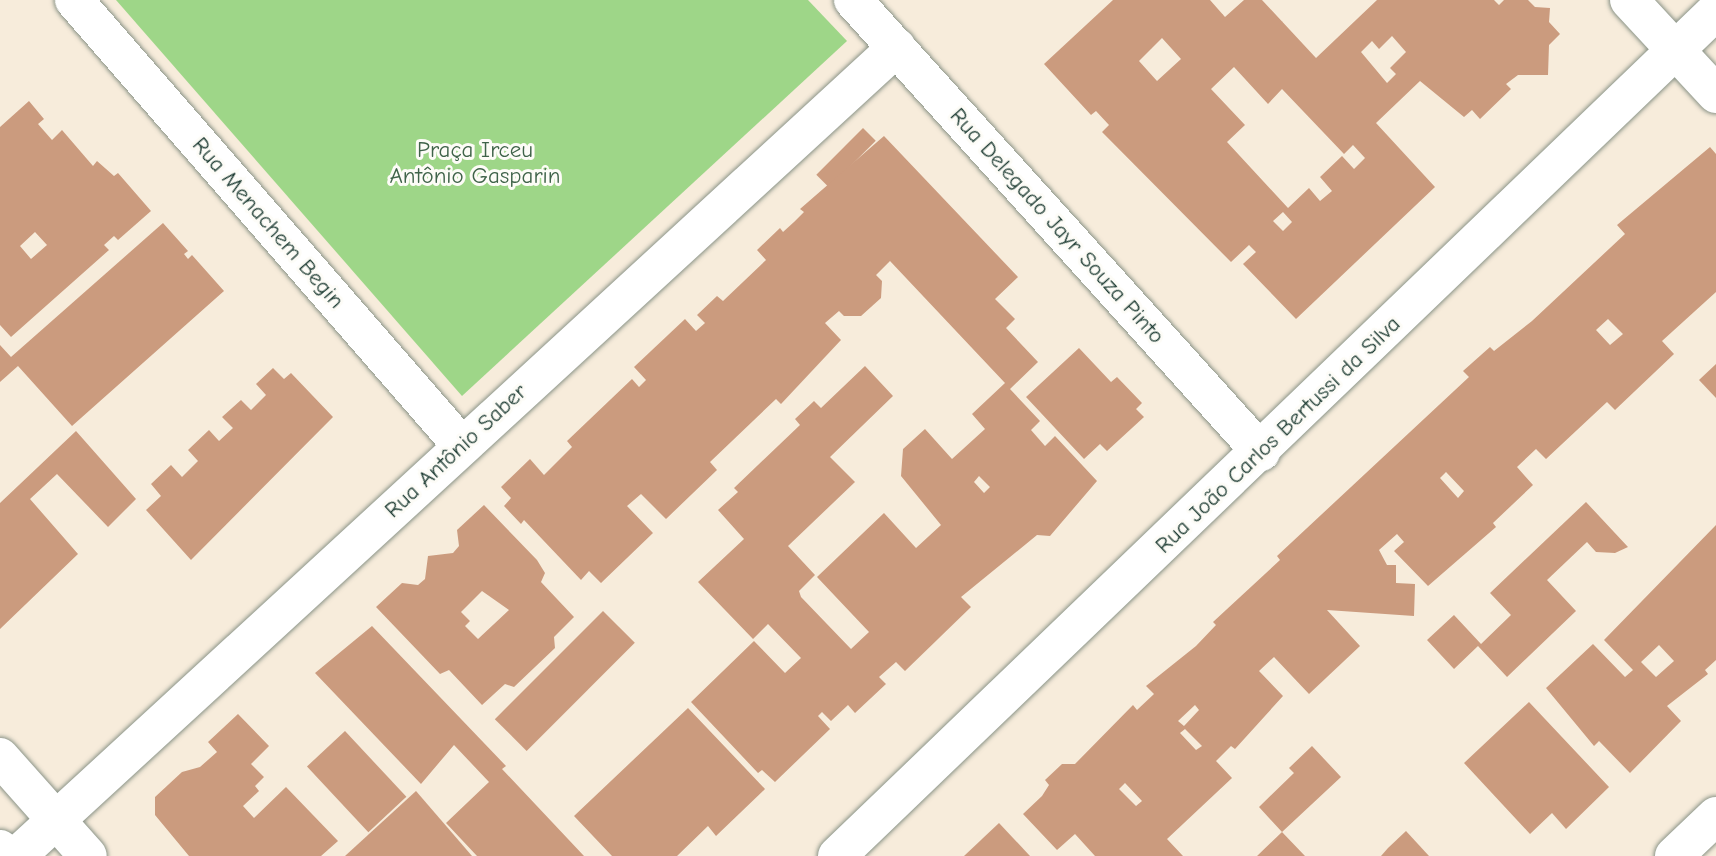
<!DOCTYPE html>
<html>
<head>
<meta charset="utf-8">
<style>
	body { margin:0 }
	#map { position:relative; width:1716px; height:856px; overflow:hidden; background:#f7ecdb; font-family:"Comic Neue",sans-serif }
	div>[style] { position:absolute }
	.green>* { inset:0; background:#9ed688 }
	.building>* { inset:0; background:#cb9b7e; transform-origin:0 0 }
	.roads { filter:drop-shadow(0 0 2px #8b9488) drop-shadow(0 0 2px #8b9488) }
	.street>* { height:38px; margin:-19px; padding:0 19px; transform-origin:19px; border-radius:19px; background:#fff }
	.secondary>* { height:38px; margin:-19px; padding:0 19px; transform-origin:19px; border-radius:19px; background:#fff }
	span { translate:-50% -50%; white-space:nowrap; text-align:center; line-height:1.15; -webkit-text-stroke:6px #fdfcf7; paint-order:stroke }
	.park-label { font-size:23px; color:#3f6349 }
	.street-label { font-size:23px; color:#1f3d34 }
</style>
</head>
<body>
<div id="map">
	<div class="green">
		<div style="clip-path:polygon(116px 0,808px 0,847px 41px,462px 396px)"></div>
	</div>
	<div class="building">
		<div style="clip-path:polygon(evenodd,1113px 0,1210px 0,1225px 17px,1244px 0,1262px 0,1316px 58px,1377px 0,1494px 0,1499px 5px,1504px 0,1528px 0,1535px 7px,1550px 8px,1549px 22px,1560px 34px,1549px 45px,1548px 75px,1518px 75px,1506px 84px,1511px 89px,1480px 119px,1472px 110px,1464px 117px,1420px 81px,1376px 123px,1435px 187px,1296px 319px,1243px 264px,1256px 252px,1249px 245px,1231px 262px,1102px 132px,1109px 125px,1096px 111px,1091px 115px,1044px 64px,1113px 0,1392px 36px,1406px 52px,1390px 68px,1396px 74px,1387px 83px,1361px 52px,1372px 41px,1379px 49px,1392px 36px,1113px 0,1162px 38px,1181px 59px,1157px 81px,1139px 61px,1162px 38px,1113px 0,1234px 67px,1268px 104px,1282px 89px,1344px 154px,1353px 145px,1365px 158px,1354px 169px,1342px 156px,1320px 177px,1332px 191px,1320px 201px,1309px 188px,1288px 208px,1227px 142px,1245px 125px,1211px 89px,1234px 67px,1113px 0,1283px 212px,1292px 222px,1283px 231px,1273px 221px,1283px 212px)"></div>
		<div style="clip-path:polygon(evenodd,29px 101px,44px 119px,38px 124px,52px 140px,62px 130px,93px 166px,97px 161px,114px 176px,118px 173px,151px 211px,118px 240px,114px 236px,104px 245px,109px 250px,11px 337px,0 325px,0 127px,29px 101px,35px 232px,47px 245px,31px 259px,20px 246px,35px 232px)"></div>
		<div style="left:863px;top:128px;width:18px;height:66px;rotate:45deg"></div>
		<div style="clip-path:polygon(evenodd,884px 136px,1018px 277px,995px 299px,1015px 319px,1006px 328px,1038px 362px,1010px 389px,1040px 421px,1031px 430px,1045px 446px,1055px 436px,1097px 481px,1050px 536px,1037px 535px,961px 597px,971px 607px,905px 671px,896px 662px,879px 677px,886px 684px,855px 713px,848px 705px,831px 721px,822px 712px,818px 716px,830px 729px,775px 782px,762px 770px,758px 773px,691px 702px,754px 641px,785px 673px,801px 658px,768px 624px,753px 639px,698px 582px,744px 539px,718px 510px,738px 492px,734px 488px,800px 425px,795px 419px,814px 401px,821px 408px,865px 366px,893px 396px,830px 457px,855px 482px,788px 546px,815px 575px,799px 591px,801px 597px,851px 649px,869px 632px,817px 577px,884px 513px,916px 548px,941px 525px,901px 476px,903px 449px,925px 429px,952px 459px,985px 429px,972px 414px,1005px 383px,890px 261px,876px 275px,882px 281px,881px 298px,861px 316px,844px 316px,839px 311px,825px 323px,841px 340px,781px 404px,776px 399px,710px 462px,717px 470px,666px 519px,641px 494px,627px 506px,653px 533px,601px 583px,589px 571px,581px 580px,524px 520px,521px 524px,504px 506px,511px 498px,501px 487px,530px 459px,544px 475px,572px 447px,567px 441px,632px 379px,639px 387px,646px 380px,634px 367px,685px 319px,696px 331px,705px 323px,697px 315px,717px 296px,723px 301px,766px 260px,757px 250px,780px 228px,783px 232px,794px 222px,804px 212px,800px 209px,884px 136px,979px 476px,990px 487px,984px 493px,974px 482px,979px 476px)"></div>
		<div style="clip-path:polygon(evenodd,1710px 147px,1716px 154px,1716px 292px,1662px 341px,1674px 354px,1615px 410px,1607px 402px,1546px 459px,1536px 449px,1517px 467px,1533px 485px,1493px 523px,1496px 527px,1428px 586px,1394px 551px,1404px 542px,1397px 534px,1379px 550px,1387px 565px,1396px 565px,1396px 583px,1415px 584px,1414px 616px,1327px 610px,1360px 646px,1309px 694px,1274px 657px,1259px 671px,1283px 696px,1235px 749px,1231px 746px,1216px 761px,1232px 778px,1167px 839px,1183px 856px,1095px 856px,1075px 834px,1057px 850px,1023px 814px,1042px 796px,1049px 785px,1045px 780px,1062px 764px,1075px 764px,1133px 705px,1137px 710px,1154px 694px,1146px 686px,1196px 646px,1216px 625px,1213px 622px,1280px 560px,1277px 556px,1469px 377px,1463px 371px,1490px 347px,1494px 351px,1532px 321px,1625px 234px,1617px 225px,1710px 147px,1608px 319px,1623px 334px,1610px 345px,1596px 330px,1608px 319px,1710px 147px,1446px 472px,1464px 491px,1458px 498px,1440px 478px,1446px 472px,1710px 147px,1195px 705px,1199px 710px,1184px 726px,1178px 721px,1195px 705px,1710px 147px,1185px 729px,1202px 746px,1196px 750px,1180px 733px,1185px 729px,1710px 147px,1125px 783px,1142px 801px,1136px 806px,1119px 789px,1125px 783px)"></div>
		<div style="clip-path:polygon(163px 223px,188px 251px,184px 254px,188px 259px,192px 255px,224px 291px,72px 426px,18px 366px,0 382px,0 345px,11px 357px)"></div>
		<div style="clip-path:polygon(1079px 348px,1111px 382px,1117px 377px,1142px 403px,1136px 409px,1144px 417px,1107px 451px,1100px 444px,1084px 459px,1026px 397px)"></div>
		<div style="clip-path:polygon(1716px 364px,1716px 398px,1699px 380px)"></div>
		<div style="clip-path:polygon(273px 368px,284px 379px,291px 373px,333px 417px,191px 560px,146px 510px,161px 496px,151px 484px,171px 465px,182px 477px,198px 461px,188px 450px,209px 430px,219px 441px,233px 428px,222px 417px,241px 400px,251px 410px,266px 395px,256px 384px)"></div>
		<div style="clip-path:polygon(76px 431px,136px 499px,108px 527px,57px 474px,30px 499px,78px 554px,0 629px,0 503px)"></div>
		<div style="clip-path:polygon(1586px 502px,1628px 547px,1615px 553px,1596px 552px,1587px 542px,1547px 580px,1576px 611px,1507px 677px,1478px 646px,1454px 669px,1427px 640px,1454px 615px,1481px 644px,1511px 615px,1490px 593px)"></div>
		<div style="clip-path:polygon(evenodd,484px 505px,537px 560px,545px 573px,541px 582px,574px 617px,554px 637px,555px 648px,514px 687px,505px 684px,482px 705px,449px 670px,440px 674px,376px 607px,402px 583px,418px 585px,425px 579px,428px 556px,453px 553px,459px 546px,457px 530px,484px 505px,482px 591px,509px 610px,478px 639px,465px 626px,470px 621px,461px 612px,482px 591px)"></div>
		<div style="clip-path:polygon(evenodd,1716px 525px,1716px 660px,1705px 670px,1708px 674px,1667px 706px,1681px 721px,1630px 773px,1599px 741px,1594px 746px,1546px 688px,1593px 644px,1625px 677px,1633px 670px,1604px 640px,1716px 525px,1659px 645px,1674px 661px,1656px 677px,1641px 662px,1659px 645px)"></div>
		<div style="left:603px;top:611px;width:45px;height:153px;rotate:45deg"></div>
		<div style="clip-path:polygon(372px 626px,506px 766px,502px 769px,584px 856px,477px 856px,446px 823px,489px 782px,454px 745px,421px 784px,315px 673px)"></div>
		<div style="clip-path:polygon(1529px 702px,1609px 787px,1566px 829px,1552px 813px,1530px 834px,1464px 763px)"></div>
		<div style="clip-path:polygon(688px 708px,765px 789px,716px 836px,708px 826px,677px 856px,612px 856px,574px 816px)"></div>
		<div style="clip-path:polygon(238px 714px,269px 746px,251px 764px,264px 777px,255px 786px,259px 791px,243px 806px,254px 818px,286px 787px,338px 841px,321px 856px,189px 856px,155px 815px,155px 797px,182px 772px,200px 767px,217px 752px,208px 742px)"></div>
		<div style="left:345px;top:731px;width:90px;height:52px;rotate:47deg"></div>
		<div style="clip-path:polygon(1312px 746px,1341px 777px,1282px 832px,1305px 856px,1257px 856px,1282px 832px,1259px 807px,1294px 773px,1289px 768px)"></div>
		<div style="clip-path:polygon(416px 791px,472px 856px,345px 856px)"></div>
		<div style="clip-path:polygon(999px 823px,1030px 856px,964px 856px)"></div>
		<div style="clip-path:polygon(1406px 831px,1429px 856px,1381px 856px,1388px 848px)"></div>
	</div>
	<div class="roads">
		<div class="street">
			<div style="left:74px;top:0;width:591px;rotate:48.98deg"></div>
			<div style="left:853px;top:0;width:609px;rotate:47.93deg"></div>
			<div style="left:17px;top:856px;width:1195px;rotate:-42.59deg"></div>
			<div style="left:837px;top:856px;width:1219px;rotate:-43.87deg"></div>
			<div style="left:1674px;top:856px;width:58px;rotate:-43.6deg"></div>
		</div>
		<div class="secondary">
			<div style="left:1629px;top:0;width:128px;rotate:47.2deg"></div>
			<div style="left:0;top:757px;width:132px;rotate:48.4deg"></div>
			<div style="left:0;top:849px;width:9px;rotate:49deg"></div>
		</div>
	</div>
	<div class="park-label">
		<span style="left:475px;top:163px">Praça Irceu<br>Antônio Gasparin</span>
	</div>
	<div class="street-label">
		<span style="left:268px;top:223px;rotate:49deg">Rua Menachem Begin</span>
		<span style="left:1057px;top:226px;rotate:48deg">Rua Delegado Jayr Souza Pinto</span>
		<span style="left:1278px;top:435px;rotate:-44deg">Rua João Carlos Bertussi da Silva</span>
		<span style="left:456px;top:451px;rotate:-43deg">Rua Antônio Saber</span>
	</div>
</div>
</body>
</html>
